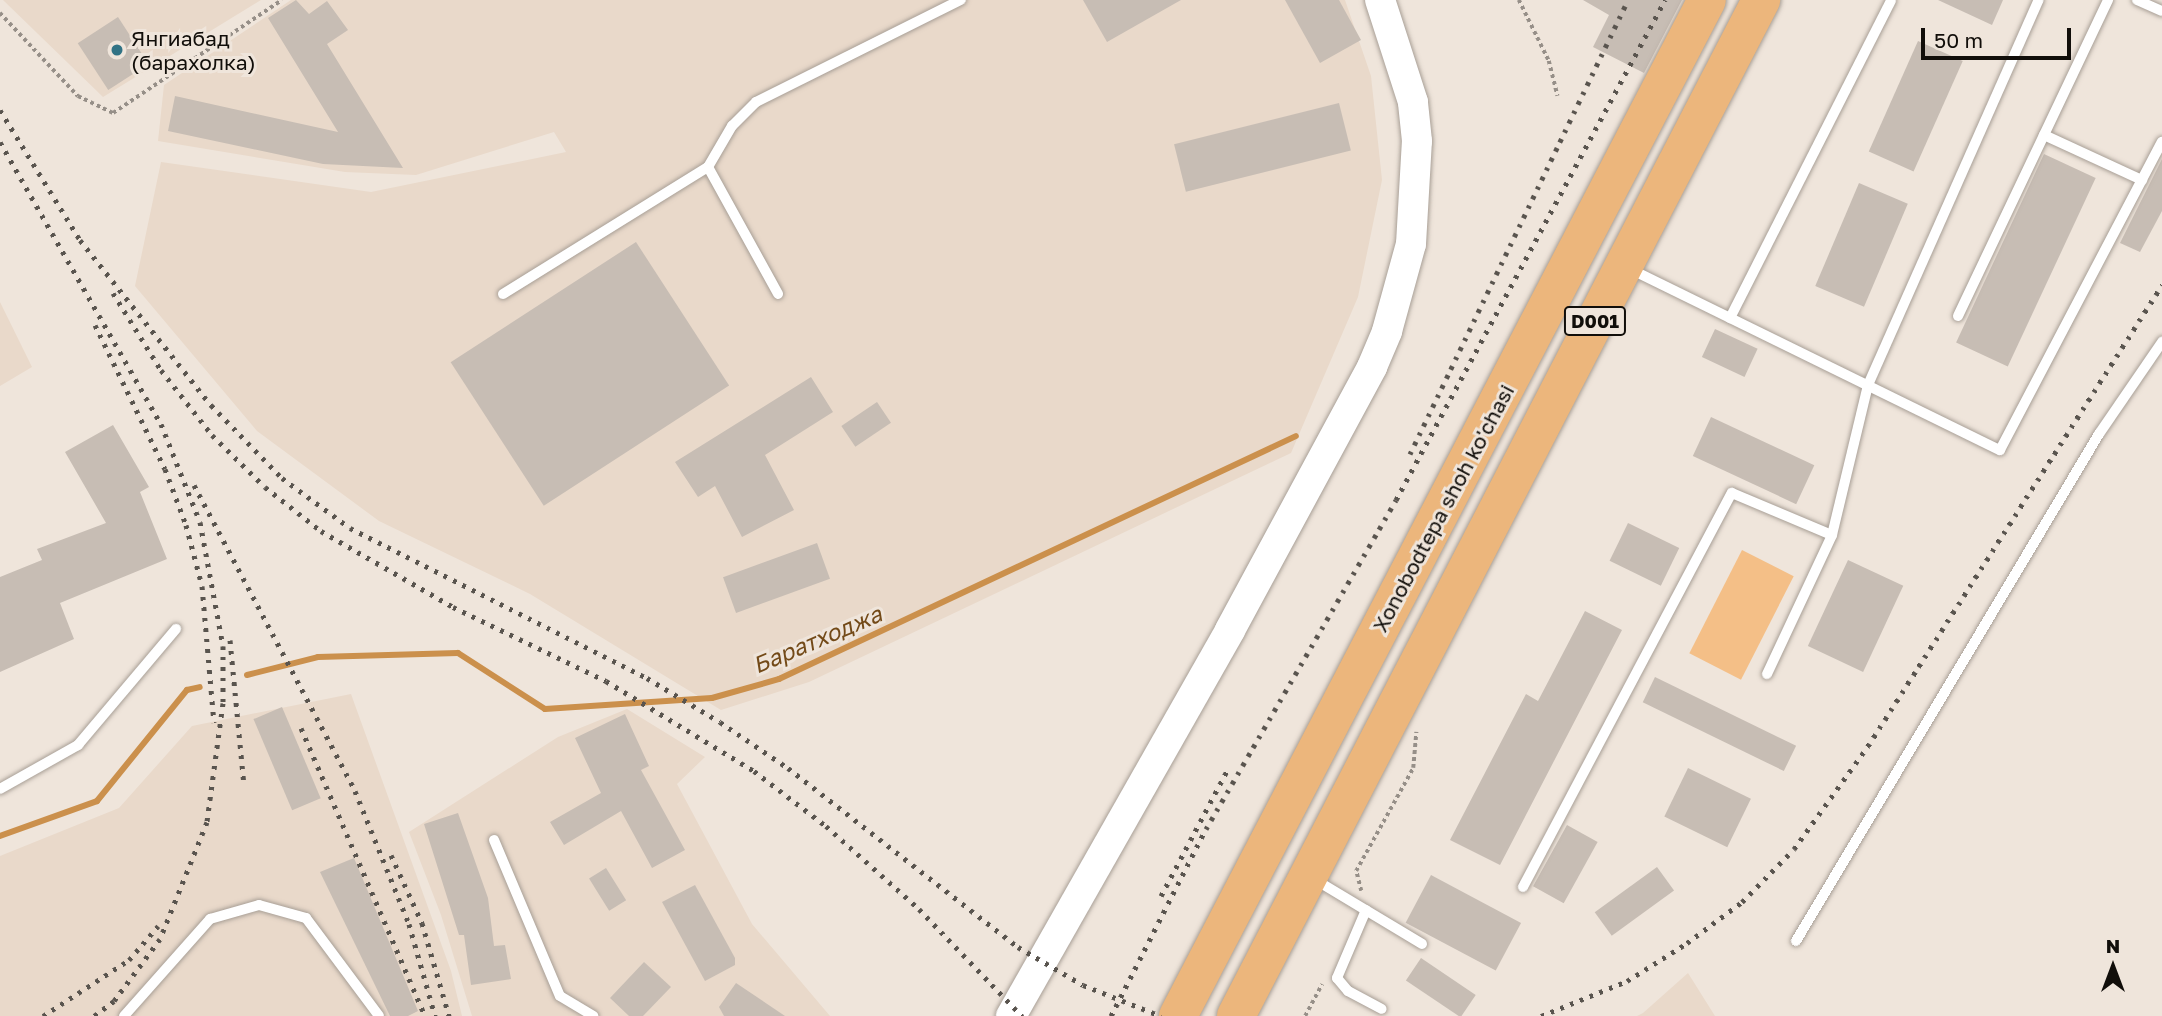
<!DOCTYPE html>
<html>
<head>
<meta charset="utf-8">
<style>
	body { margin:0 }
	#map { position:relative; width:2162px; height:1016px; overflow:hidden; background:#efe5db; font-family:"Golos Text",sans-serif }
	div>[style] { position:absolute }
	.built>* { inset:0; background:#e9d9ca }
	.green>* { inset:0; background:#f4bf87; transform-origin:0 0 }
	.stream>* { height:6px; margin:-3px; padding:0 3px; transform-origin:3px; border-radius:3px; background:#cb904c }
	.building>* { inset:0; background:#c7bdb4; transform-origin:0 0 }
	.path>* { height:3.5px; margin-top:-1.75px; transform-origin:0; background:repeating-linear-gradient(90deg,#968f88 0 3.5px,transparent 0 7px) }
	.roads { filter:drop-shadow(0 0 2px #a89f96) drop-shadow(0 0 2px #a89f96) }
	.lane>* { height:10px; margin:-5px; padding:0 5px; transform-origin:5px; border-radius:5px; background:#fff }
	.secondary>* { height:30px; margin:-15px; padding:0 15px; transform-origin:15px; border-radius:15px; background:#fff }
	.highway>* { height:38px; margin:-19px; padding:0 19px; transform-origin:19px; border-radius:19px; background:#ecb67c }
	.rail>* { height:5px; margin-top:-2.5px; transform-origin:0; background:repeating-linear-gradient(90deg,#59544e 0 3.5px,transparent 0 10.5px) }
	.dots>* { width:19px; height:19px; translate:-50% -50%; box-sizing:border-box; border:4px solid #efe5db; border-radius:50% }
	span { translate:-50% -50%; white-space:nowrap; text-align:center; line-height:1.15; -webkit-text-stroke:6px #efe5db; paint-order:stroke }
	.shield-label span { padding:2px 5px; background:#efe5db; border:2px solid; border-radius:5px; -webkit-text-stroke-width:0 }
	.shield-label { font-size:19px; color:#110e0a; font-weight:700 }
	.poi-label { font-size:21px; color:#110e0a }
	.left { translate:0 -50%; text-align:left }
	.street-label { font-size:21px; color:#110e0a }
	.water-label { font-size:23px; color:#734a18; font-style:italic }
	.north { position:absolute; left:2078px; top:932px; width:70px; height:70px; -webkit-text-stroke:5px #efe5db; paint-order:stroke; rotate:0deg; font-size:19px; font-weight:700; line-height:28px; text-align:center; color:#110e0a }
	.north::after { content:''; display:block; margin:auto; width:24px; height:32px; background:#110e0a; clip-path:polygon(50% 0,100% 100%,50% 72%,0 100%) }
	.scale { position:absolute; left:1921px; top:28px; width:150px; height:32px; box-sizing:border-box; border:4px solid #110e0a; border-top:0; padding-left:9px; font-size:21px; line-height:24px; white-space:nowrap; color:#110e0a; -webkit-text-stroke:5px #efe5db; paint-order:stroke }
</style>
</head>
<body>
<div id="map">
	<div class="built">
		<div style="clip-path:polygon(3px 0,261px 0,103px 97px)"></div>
		<div style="clip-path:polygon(291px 0,1345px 0,1371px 76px,1382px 180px,1358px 297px,1291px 453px,809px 682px,721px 710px,530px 594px,379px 521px,257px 431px,135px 286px,161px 162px,371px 192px,566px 152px,554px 132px,416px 175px,345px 172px,158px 141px,164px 85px)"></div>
		<div style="clip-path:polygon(0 302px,32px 367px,0 386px)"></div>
		<div style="clip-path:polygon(351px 694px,451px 971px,462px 1016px,0 1016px,0 856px,119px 808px,192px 726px)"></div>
		<div style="clip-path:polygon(627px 709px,705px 757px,677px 784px,752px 924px,830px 1016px,472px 1016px,441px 915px,409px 832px,558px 737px)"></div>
		<div style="clip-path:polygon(1688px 973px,1715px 1016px,1637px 1016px,1643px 1013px)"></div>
	</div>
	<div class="green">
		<div style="left:1742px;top:550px;width:58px;height:116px;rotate:27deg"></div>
	</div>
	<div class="stream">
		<div style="left:247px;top:675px;width:73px;rotate:-14.2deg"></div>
		<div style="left:318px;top:657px;width:140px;rotate:-1.6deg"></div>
		<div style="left:458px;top:653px;width:103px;rotate:32.8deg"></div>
		<div style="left:545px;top:709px;width:167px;rotate:-3.8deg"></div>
		<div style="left:712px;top:698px;width:70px;rotate:-15.8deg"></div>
		<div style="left:779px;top:679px;width:571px;rotate:-25.17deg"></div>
		<div style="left:0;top:836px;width:103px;rotate:-19.8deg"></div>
		<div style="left:97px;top:801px;width:143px;rotate:-51deg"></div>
		<div style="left:187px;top:690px;width:13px;rotate:-13deg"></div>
	</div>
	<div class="building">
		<div style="clip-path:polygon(296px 0,309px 14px,327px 1px,348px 30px,327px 44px,403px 168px,323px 164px,168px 131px,175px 96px,338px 132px,268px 18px)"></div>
		<div style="clip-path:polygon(1083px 0,1181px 0,1107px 42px)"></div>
		<div style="clip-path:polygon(1285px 0,1339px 0,1361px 40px,1320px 63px)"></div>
		<div style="clip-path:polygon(1583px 0,1682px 0,1644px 73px,1593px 47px,1609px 15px)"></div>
		<div style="clip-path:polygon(1938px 0,2003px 0,1992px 25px)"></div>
		<div style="left:118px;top:17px;width:56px;height:48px;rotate:57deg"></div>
		<div style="left:1918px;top:41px;width:49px;height:121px;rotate:24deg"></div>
		<div style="left:1339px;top:103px;width:49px;height:170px;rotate:76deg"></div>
		<div style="left:2044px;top:154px;width:57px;height:208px;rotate:25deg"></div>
		<div style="clip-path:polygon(2162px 159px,2162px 211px,2140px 252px,2120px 243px)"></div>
		<div style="left:1859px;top:183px;width:53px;height:112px;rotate:23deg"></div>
		<div style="left:636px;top:242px;width:171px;height:221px;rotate:57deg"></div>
		<div style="left:1715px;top:329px;width:47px;height:31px;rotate:25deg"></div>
		<div style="clip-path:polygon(811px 377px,833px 412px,765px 455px,794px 510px,742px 537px,715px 486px,698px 497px,675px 462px)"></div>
		<div style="left:877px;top:402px;width:25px;height:43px;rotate:56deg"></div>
		<div style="left:1711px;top:417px;width:114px;height:43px;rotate:25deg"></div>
		<div style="clip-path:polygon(113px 425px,149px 487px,140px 492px,167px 559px,60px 603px,74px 639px,0 672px,0 577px,42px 560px,37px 549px,106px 523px,65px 452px)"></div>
		<div style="left:1628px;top:523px;width:57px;height:42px;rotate:26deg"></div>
		<div style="left:817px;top:543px;width:38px;height:100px;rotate:70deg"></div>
		<div style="left:1848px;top:560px;width:61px;height:95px;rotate:25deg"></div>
		<div style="clip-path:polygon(1585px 611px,1622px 630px,1500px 865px,1450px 840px,1526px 694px,1538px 701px)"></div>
		<div style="left:1655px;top:677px;width:157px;height:28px;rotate:26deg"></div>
		<div style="left:282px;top:707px;width:99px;height:31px;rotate:67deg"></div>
		<div style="clip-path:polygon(625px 714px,649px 766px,641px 770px,685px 850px,652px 868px,621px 811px,564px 845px,550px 822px,601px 793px,575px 738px)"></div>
		<div style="left:1688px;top:768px;width:70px;height:54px;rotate:26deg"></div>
		<div style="clip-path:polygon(458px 813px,488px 898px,494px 946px,505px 945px,511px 979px,471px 985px,464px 935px,459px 935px,424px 824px)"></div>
		<div style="left:1567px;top:825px;width:35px;height:70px;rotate:29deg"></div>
		<div style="clip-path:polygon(354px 858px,418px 1011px,408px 1016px,390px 1016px,320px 872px)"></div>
		<div style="left:1657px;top:867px;width:29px;height:77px;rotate:54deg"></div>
		<div style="left:606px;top:868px;width:38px;height:20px;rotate:58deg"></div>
		<div style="left:1431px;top:875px;width:102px;height:54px;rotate:28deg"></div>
		<div style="clip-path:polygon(695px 885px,735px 958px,735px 965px,705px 981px,662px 902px)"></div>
		<div style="left:1421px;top:958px;width:66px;height:27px;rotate:34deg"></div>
		<div style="clip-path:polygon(644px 962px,671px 987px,643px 1016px,629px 1016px,610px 998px)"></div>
		<div style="clip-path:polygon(736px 983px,785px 1016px,724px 1016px,719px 1007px)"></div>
	</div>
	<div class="path">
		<div style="left:1519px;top:0;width:68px;rotate:63.8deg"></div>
		<div style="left:1549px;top:61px;width:36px;rotate:76deg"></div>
		<div style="left:0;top:13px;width:114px;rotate:46.8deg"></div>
		<div style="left:78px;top:96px;width:39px;rotate:26deg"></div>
		<div style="left:113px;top:113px;width:203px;rotate:-33.8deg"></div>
		<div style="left:1361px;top:891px;width:21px;rotate:-104deg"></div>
		<div style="left:1356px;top:871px;width:118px;rotate:-61deg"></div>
		<div style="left:1413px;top:768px;width:36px;rotate:-85deg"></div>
		<div style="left:1305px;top:1016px;width:36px;rotate:-62deg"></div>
	</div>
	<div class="roads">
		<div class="lane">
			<div style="left:2137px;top:0;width:27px;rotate:24deg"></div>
			<div style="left:2044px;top:135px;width:108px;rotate:24.7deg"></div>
			<div style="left:708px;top:167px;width:145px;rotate:61.1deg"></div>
			<div style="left:1630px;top:269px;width:412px;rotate:26.1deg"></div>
			<div style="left:2000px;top:450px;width:348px;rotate:-62.3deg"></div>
			<div style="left:503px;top:294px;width:241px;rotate:-31.8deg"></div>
			<div style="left:708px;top:167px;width:48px;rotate:-59.7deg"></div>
			<div style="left:732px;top:126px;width:34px;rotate:-45deg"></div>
			<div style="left:756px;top:102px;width:229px;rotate:-26.5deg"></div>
			<div style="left:1958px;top:316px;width:350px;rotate:-64.6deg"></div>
			<div style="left:1730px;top:318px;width:356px;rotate:-63.1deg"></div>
			<div style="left:1767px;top:674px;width:153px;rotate:-64.9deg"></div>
			<div style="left:1832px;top:535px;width:154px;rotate:-76.5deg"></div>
			<div style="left:1868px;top:385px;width:421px;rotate:-66.1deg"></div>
			<div style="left:0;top:789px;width:90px;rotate:-29.4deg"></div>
			<div style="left:78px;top:745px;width:152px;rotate:-49.8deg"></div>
			<div style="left:494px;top:840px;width:169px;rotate:67.1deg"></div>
			<div style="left:560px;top:996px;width:39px;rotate:31deg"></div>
			<div style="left:1314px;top:879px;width:126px;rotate:31deg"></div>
			<div style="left:1523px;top:887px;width:446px;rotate:-62.1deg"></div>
			<div style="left:1732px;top:493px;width:108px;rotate:22.8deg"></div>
			<div style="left:1366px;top:910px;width:74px;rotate:113.1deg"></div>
			<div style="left:1337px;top:978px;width:17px;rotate:50deg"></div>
			<div style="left:1348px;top:991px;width:38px;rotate:28deg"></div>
			<div style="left:1796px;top:941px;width:591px;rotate:-59.14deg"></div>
			<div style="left:2099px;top:434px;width:112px;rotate:-55.6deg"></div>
			<div style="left:124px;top:1016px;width:130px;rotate:-48.4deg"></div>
			<div style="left:210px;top:919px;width:51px;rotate:-15.9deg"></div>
			<div style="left:259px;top:905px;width:49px;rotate:15.5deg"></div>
			<div style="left:306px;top:918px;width:122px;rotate:53.3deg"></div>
		</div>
		<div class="secondary">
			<div style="left:1011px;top:1016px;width:444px;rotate:-60.4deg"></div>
			<div style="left:1230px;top:630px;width:299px;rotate:-61.6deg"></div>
			<div style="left:1372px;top:367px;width:39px;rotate:-67deg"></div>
			<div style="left:1387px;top:331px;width:90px;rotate:-74.6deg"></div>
			<div style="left:1411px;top:244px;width:103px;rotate:-86.7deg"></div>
			<div style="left:1417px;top:141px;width:39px;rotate:-96deg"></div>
			<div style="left:1413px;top:102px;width:107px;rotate:-107.9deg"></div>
		</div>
		<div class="highway">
			<div style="left:1178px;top:1016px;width:1145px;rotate:-62.5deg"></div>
			<div style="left:1236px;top:1016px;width:1144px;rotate:-62.67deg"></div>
		</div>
	</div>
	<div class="rail">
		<div style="left:0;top:110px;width:153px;rotate:58.4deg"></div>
		<div style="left:80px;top:240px;width:211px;rotate:51.6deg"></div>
		<div style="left:211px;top:405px;width:102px;rotate:45.8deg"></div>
		<div style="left:282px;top:478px;width:84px;rotate:36.3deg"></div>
		<div style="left:350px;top:528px;width:333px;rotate:26.8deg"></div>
		<div style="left:647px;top:678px;width:85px;rotate:31.1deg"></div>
		<div style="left:720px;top:722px;width:82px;rotate:34.1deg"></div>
		<div style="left:788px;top:768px;width:291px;rotate:37.9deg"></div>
		<div style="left:1018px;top:947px;width:75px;rotate:30.3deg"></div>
		<div style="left:1083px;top:985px;width:84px;rotate:21.7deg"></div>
		<div style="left:0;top:142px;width:325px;rotate:60.3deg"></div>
		<div style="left:161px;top:424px;width:105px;rotate:68.3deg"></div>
		<div style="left:200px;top:522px;width:126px;rotate:79.5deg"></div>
		<div style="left:223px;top:646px;width:57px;rotate:90deg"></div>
		<div style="left:223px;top:703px;width:120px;rotate:97.7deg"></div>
		<div style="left:207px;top:822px;width:126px;rotate:111.9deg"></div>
		<div style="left:160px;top:939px;width:77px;rotate:126.6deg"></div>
		<div style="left:114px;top:1001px;width:25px;rotate:143deg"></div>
		<div style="left:113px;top:293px;width:91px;rotate:58.1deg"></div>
		<div style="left:161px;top:370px;width:83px;rotate:51.9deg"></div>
		<div style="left:212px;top:435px;width:74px;rotate:44.5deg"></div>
		<div style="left:265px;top:487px;width:71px;rotate:38.2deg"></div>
		<div style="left:321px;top:531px;width:152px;rotate:29.9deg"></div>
		<div style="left:453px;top:607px;width:170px;rotate:25.8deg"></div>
		<div style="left:606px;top:681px;width:173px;rotate:31.3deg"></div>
		<div style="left:754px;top:771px;width:91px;rotate:37.4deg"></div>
		<div style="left:826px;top:826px;width:125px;rotate:41.7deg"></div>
		<div style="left:919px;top:909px;width:149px;rotate:46.1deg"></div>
		<div style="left:95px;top:325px;width:160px;rotate:64.1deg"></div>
		<div style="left:165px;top:469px;width:60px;rotate:69.4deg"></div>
		<div style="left:186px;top:525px;width:63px;rotate:75.3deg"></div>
		<div style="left:202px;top:586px;width:137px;rotate:85deg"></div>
		<div style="left:1410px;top:454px;width:504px;rotate:-64.35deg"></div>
		<div style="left:194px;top:485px;width:346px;rotate:62.2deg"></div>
		<div style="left:355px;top:791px;width:144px;rotate:67.9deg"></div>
		<div style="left:409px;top:924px;width:96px;rotate:74.2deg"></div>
		<div style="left:230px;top:640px;width:147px;rotate:84.5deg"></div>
		<div style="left:301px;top:728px;width:314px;rotate:66.7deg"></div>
		<div style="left:391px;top:855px;width:75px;rotate:65.5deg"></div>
		<div style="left:422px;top:923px;width:97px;rotate:73.8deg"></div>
		<div style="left:1161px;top:896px;width:144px;rotate:-62.2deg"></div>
		<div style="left:43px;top:1016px;width:103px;rotate:-33.1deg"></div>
		<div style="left:129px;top:960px;width:45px;rotate:-49.5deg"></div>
		<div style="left:1111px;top:1016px;width:210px;rotate:-63.1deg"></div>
		<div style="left:1206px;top:829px;width:380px;rotate:-60deg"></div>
		<div style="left:1396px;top:500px;width:568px;rotate:-61.72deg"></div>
		<div style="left:1541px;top:1016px;width:93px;rotate:-22.1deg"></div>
		<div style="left:1627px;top:981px;width:71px;rotate:-32.3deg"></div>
		<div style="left:1687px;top:943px;width:69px;rotate:-36.7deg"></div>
		<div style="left:1742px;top:902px;width:74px;rotate:-45.5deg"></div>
		<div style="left:1794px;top:849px;width:127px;rotate:-54.3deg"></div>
		<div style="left:1868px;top:746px;width:547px;rotate:-57.47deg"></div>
	</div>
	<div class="dots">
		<div style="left:117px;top:50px;background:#317385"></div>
	</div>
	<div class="shield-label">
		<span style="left:1595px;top:321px">D001</span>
	</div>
	<div class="poi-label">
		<span class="left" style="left:131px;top:50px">Янгиабад<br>(барахолка)</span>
	</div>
	<div class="street-label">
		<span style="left:1443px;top:508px;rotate:-62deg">Xonobodtepa shoh ko'chasi</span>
	</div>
	<div class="water-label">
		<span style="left:817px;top:639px;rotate:-23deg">Баратходжа</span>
	</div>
	<div class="north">N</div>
	<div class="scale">50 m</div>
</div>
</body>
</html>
